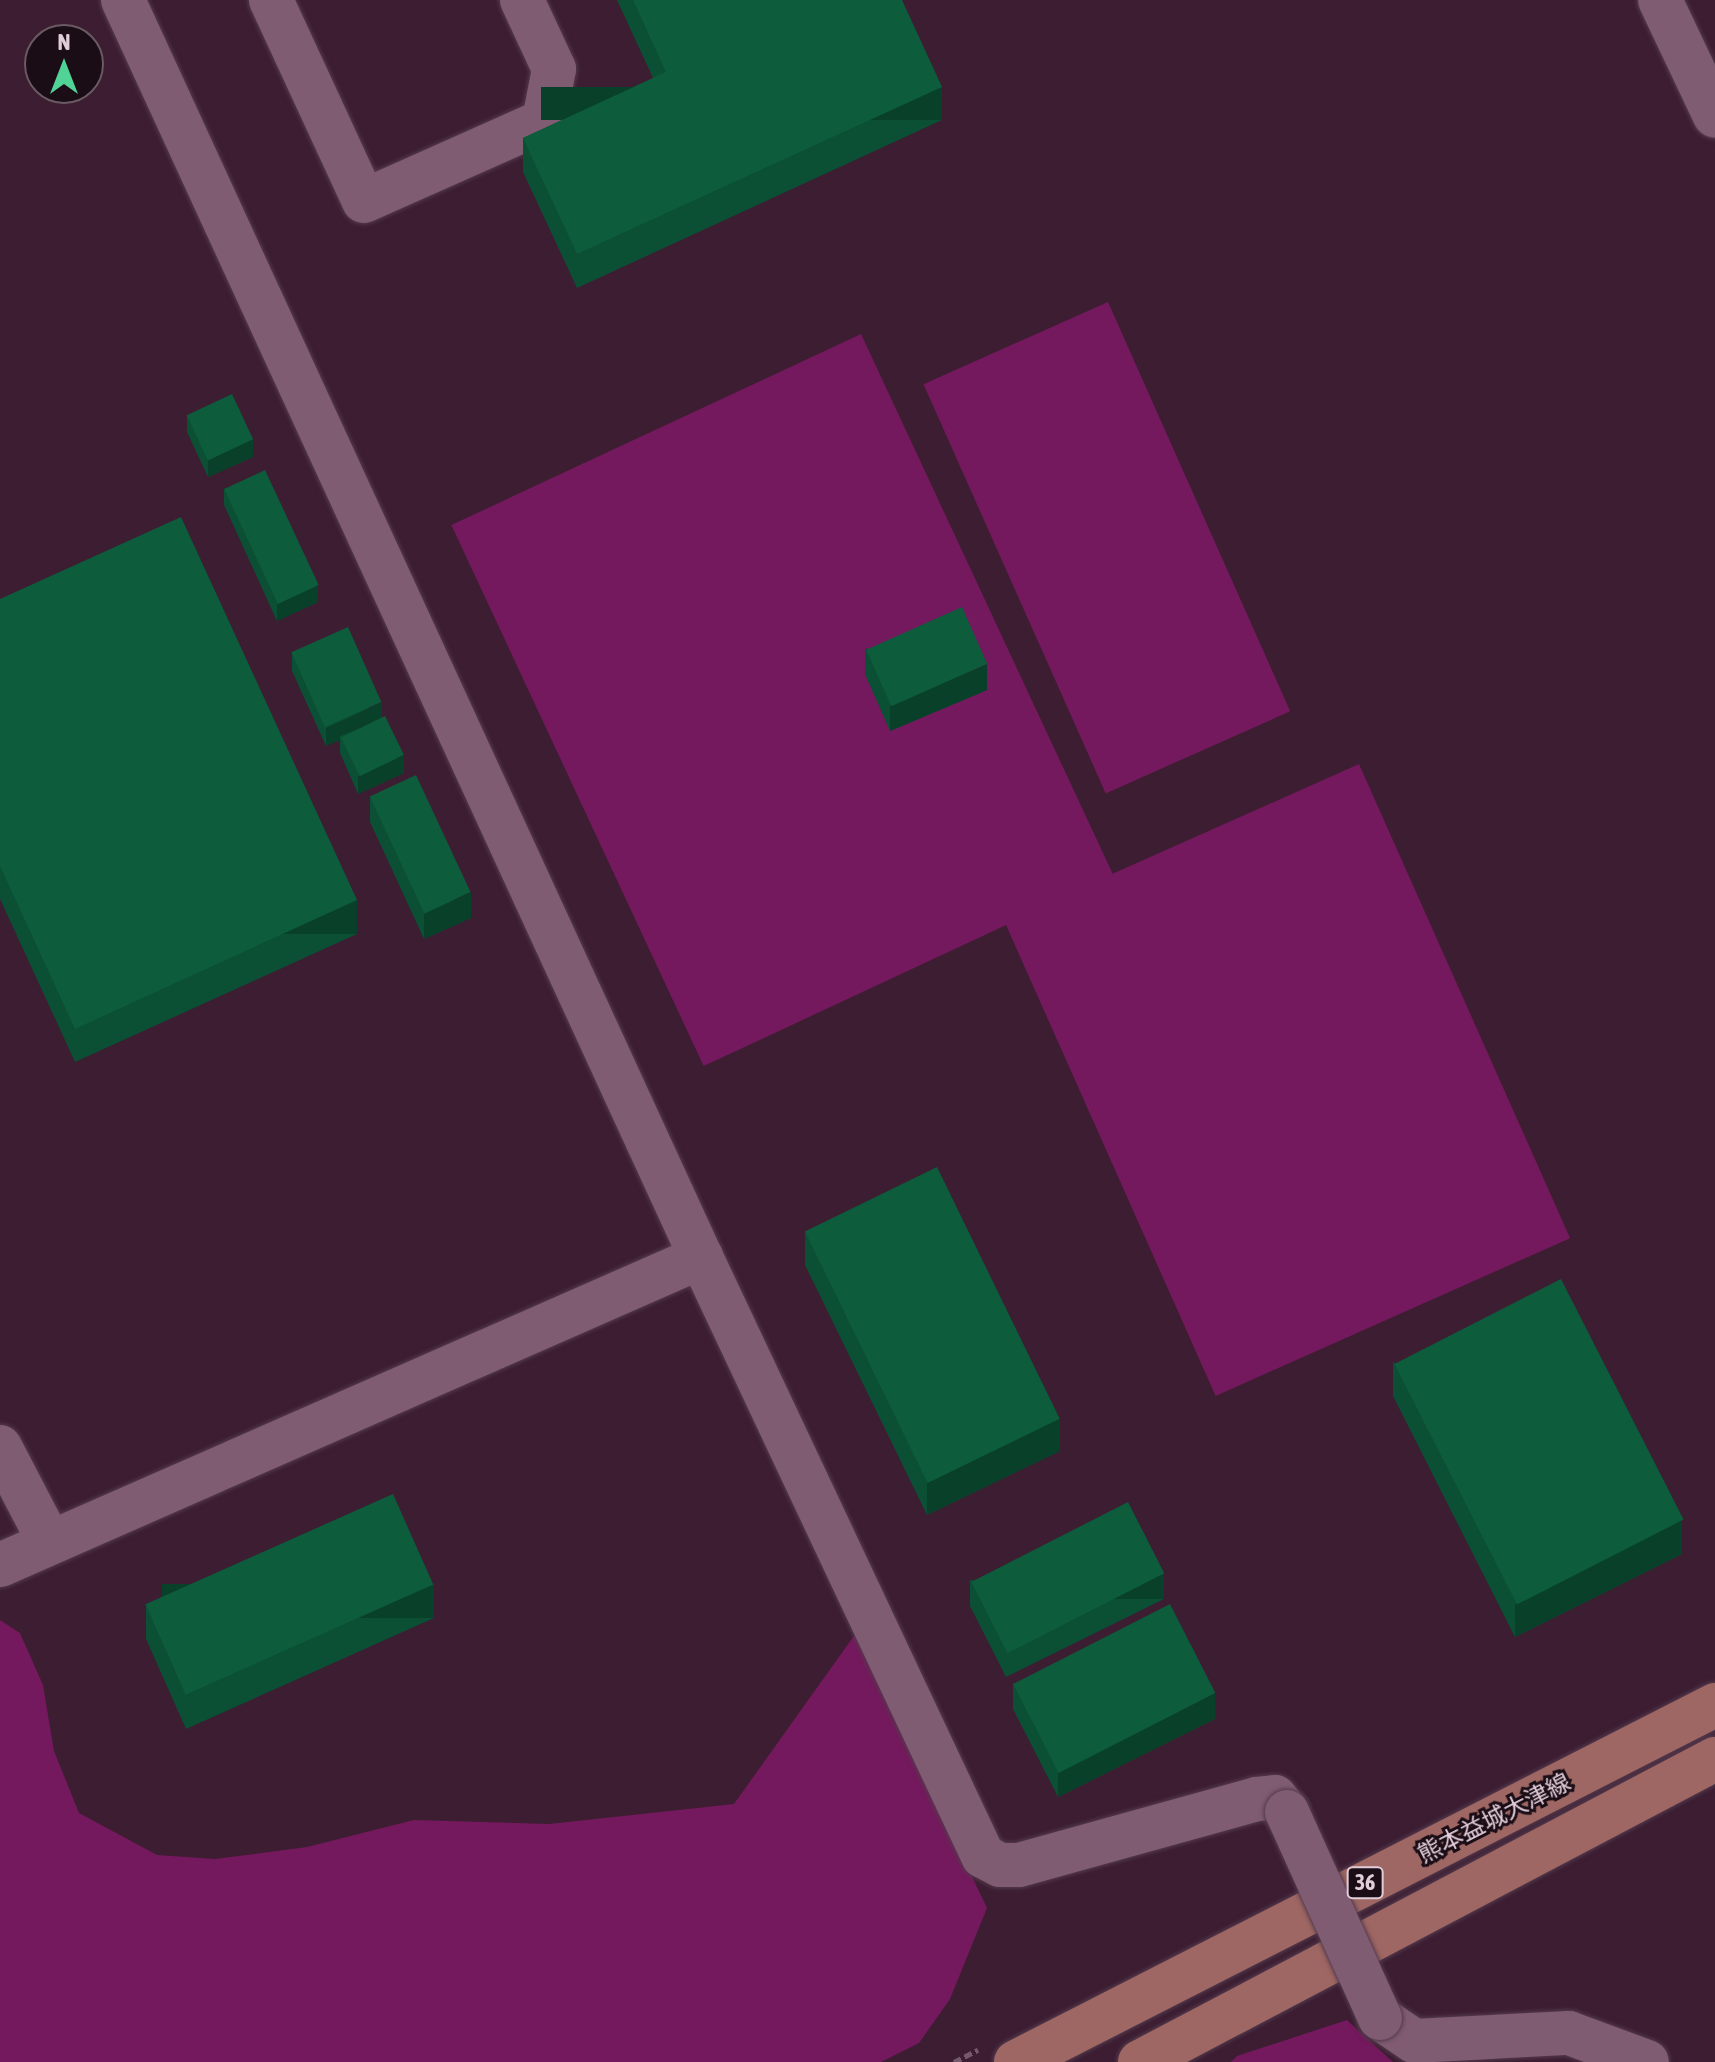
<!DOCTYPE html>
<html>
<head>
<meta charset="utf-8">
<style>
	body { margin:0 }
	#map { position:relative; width:1715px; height:2062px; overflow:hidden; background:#3c1d32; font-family:"Asap Condensed","Noto Sans JP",sans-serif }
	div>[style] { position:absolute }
	.green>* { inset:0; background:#74195d; transform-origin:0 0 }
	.path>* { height:5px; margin-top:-2.5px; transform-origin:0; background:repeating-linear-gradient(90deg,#755a6c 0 8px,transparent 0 12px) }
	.roads { filter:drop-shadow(0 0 2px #543a4c) drop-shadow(0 0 2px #543a4c) }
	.minor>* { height:44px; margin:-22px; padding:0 22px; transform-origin:22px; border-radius:22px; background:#805c73 }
	.major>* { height:44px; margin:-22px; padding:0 22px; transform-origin:22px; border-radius:22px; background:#9e6763 }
	.bridges { filter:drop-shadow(0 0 2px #543a4c) drop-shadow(0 0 2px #543a4c) }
	.minor-bridge>* { height:44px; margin:-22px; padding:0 22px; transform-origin:22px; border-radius:22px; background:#805c73 }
	.wall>* { inset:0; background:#0b4f34 }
	.shaded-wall>* { inset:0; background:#09402a; transform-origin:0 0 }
	.building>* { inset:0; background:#0d5c3c; transform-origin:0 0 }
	span { translate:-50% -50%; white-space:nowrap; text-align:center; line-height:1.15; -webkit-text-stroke:6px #1b0d16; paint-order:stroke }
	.shield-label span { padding:2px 6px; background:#1b0d16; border:2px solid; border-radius:6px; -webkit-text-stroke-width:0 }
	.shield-label { font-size:22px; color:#e1cdd9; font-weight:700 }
	.street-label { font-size:24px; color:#e1cdd9 }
	.north { position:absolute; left:24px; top:24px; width:80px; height:80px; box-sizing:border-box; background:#1b0d16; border:2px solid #6a5a64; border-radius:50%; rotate:0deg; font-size:22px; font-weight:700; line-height:32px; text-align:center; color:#e1cdd9 }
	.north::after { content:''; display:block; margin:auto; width:28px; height:36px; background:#51d397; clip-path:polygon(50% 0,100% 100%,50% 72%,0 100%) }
</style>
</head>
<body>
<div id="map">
	<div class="green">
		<div style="left:1108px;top:302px;width:448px;height:202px;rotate:66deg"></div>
		<div style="left:861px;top:334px;width:597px;height:452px;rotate:65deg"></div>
		<div style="left:1359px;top:764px;width:519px;height:388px;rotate:66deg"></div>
		<div style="clip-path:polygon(0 1620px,20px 1633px,43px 1685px,54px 1751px,79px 1813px,157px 1855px,215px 1859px,307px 1847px,414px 1820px,549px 1824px,734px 1804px,856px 1633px,987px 1908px,950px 1999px,919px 2043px,881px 2062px,0 2062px)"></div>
		<div style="clip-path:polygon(1347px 2020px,1393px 2062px,1231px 2062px,1237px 2056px)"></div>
	</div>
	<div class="path">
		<div style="left:954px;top:2062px;width:27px;rotate:-27deg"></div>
	</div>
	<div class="roads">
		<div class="minor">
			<div style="left:123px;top:0;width:1384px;rotate:65.31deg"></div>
			<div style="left:701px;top:1257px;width:662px;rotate:64.79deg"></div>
			<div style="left:983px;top:1856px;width:19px;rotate:28deg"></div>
			<div style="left:1000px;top:1865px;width:19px"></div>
			<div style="left:1019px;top:1865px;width:247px;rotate:-15.5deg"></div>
			<div style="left:1257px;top:1799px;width:18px;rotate:-6deg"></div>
			<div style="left:1275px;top:1797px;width:19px;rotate:51deg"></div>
			<div style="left:271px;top:0;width:221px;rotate:65.2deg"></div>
			<div style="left:364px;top:201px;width:197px;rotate:-24deg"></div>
			<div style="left:544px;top:121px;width:53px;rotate:-79.1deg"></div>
			<div style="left:554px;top:69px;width:76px;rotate:-114.9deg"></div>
			<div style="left:1660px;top:0;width:128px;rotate:64.6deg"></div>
			<div style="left:0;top:1447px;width:108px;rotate:62.5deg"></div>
			<div style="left:0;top:1565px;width:766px;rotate:-23.72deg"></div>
			<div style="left:1380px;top:2018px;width:41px;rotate:34.1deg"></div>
			<div style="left:1414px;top:2041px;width:155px;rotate:-3deg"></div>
			<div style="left:1569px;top:2033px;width:83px;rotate:20.4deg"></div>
		</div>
		<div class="major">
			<div style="left:1016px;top:2062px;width:785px;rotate:-27.05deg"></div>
			<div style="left:1140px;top:2062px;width:650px;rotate:-27.79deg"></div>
		</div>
	</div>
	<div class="bridges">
		<div class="minor-bridge">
			<div style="left:1287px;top:1812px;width:226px;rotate:65.7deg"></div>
		</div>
	</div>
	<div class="wall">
		<div style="clip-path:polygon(617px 0,902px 0,942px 120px,577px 288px,523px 172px,523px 138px,653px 78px)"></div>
		<div style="clip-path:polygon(187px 415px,253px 457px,208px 477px,187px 432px)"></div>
		<div style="clip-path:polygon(224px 488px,318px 602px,277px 621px,224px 505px)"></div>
		<div style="clip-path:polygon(0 599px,357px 934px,75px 1062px,0 899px)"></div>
		<div style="clip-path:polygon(865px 648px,987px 690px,890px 731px,865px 674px)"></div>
		<div style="clip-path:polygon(292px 653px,382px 717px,404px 773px,358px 794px,340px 753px,340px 740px,326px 746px,292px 671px)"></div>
		<div style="clip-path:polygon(370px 796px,471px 918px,424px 939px,370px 822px)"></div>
		<div style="clip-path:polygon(805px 1231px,1060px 1451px,927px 1515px,805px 1265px)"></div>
		<div style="clip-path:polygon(1393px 1362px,1682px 1554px,1515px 1637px,1393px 1396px)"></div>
		<div style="clip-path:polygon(970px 1580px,1164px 1599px,1006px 1677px,970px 1606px)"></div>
		<div style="clip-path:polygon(146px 1606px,434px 1618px,186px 1729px,146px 1639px)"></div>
		<div style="clip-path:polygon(1013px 1683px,1215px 1719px,1058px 1797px,1013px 1709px)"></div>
	</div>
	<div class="shaded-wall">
		<div style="left:942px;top:87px;width:33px;height:401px;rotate:90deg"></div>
		<div style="clip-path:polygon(253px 439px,253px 457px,208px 477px,208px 459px)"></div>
		<div style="clip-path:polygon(318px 585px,318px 602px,277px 621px,277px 604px)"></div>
		<div style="clip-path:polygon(987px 664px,987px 690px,890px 731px,890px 705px)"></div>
		<div style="clip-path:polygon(382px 702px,382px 720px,340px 736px,340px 740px,326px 746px,326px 728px)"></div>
		<div style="clip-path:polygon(404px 755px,404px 773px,358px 794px,358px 776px)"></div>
		<div style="clip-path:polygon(471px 892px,471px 918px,424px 939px,424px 914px)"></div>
		<div style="left:357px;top:900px;width:34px;height:310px;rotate:90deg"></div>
		<div style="clip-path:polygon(1060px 1418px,1060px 1451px,927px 1515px,927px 1482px)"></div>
		<div style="clip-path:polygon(1682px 1520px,1682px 1554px,1515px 1637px,1515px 1604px)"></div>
		<div style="left:1164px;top:1573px;width:26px;height:176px;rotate:90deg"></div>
		<div style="left:434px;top:1584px;width:34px;height:272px;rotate:90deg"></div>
		<div style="clip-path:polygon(1215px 1693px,1215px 1719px,1058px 1797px,1058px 1772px)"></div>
	</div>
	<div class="building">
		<div style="clip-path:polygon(633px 0,902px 0,942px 87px,577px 254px,523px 138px,666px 72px)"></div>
		<div style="left:232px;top:394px;width:50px;height:50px;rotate:65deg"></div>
		<div style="left:265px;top:470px;width:127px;height:45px;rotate:65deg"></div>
		<div style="clip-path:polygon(181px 517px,357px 900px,75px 1029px,0 866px,0 599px)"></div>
		<div style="left:962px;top:607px;width:62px;height:105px;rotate:66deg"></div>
		<div style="left:348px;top:627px;width:82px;height:62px;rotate:66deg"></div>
		<div style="left:385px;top:716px;width:43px;height:49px;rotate:64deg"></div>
		<div style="left:416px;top:775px;width:129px;height:51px;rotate:65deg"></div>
		<div style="left:937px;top:1167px;width:280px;height:147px;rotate:64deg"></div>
		<div style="left:1561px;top:1279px;width:270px;height:187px;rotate:63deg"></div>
		<div style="left:393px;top:1494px;width:99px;height:271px;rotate:66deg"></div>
		<div style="left:1128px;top:1502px;width:80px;height:176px;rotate:63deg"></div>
		<div style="left:1170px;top:1604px;width:100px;height:176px;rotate:63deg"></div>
	</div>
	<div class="shield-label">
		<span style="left:1365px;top:1883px">36</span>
	</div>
	<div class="street-label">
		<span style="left:1494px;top:1818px;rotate:-27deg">熊本益城大津線</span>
	</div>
	<div class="north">N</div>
</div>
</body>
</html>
